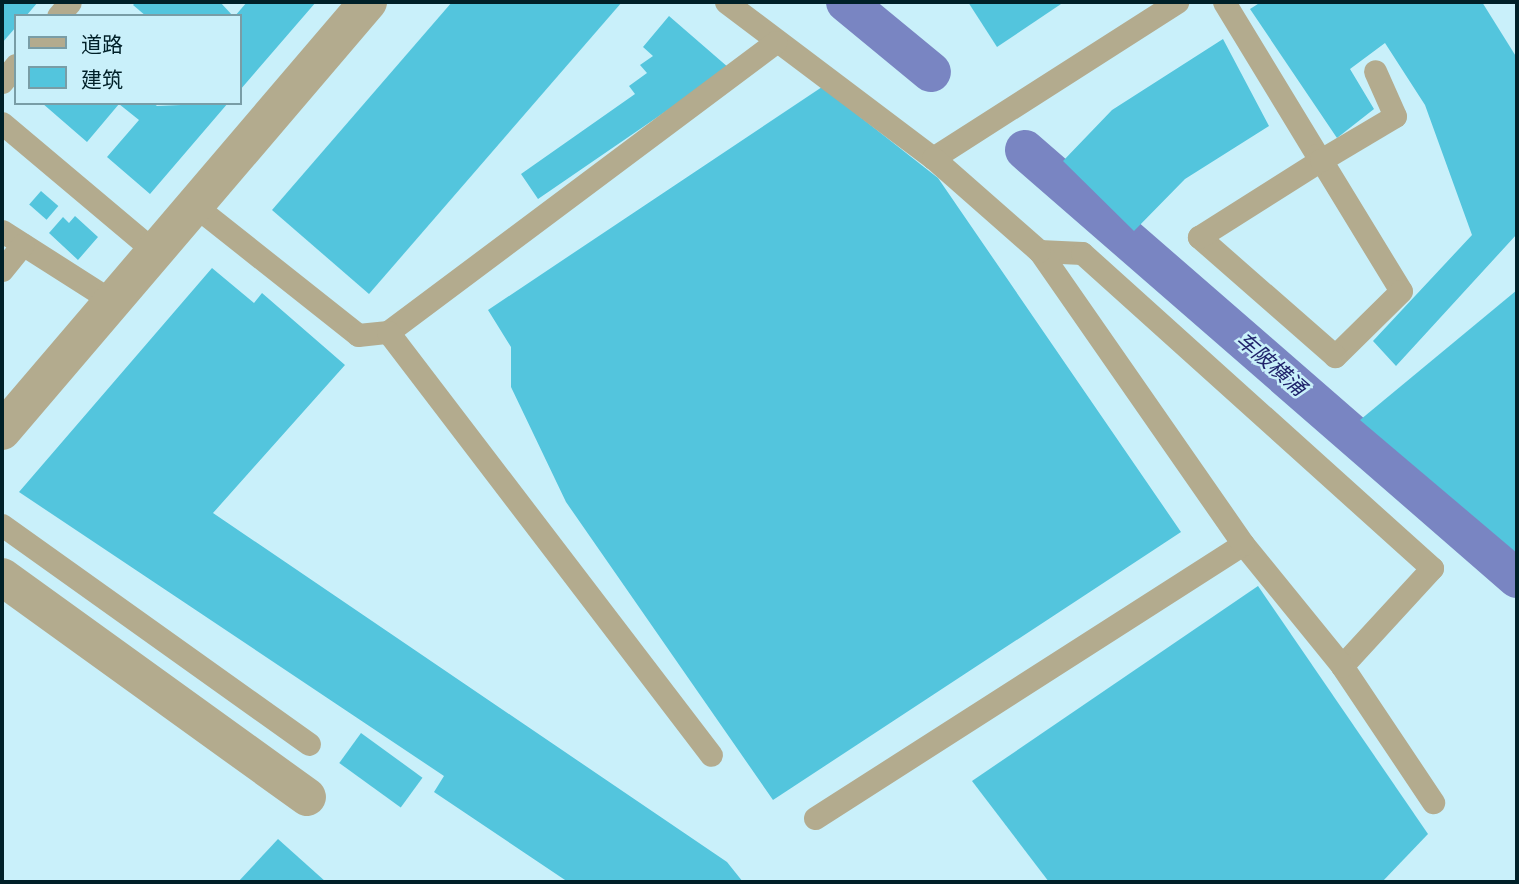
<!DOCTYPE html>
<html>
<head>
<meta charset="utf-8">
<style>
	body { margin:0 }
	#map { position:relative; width:1519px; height:884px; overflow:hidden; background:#c9f0fa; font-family:Cabin,"Noto Sans SC",sans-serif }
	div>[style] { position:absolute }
	.canal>* { height:40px; margin:-20px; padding:0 20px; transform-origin:20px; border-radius:20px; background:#7985c2 }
	.building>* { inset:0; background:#53c5dd; transform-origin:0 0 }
	.lane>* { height:23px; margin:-11.5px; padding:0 11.5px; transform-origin:11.5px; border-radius:11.5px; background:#b3ab8e }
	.street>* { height:38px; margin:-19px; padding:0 19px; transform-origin:19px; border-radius:19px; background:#b3ab8e }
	span { translate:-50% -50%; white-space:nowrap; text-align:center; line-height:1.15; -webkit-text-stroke:5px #c9f0fa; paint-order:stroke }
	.water-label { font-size:21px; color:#20236b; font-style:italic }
	.frame { position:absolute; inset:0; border:4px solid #002028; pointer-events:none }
	.legend { position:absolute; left:14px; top:14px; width:228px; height:91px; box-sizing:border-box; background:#c9f0fa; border:2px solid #799da6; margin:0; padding:9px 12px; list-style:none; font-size:21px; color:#002028 }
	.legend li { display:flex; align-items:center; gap:14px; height:35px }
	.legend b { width:35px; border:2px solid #799da6 }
</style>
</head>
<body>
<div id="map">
	<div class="canal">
		<div style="left:846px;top:2px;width:110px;rotate:39.5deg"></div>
		<div style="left:1025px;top:150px;width:652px;rotate:41.02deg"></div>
	</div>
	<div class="building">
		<div style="clip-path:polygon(2px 2px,38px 2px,26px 16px,16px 16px,16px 27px,2px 43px)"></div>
		<div style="clip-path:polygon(136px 2px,220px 2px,233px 16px,146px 16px,133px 5px)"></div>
		<div style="clip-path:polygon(247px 2px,316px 2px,240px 90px,240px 16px,235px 16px)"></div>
		<div style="clip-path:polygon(452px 2px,622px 2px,369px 294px,272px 210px)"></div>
		<div style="clip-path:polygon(968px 2px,1064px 2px,997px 47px)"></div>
		<div style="clip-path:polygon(1261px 2px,1482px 2px,1517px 58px,1517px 234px,1396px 366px,1373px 341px,1472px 235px,1425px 105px,1385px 43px,1350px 69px,1374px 109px,1337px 138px,1250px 9px)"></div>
		<div style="clip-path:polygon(669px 16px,729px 68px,538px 199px,521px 174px,635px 94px,629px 86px,647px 73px,640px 65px,653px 56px,643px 47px)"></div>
		<div style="clip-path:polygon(1223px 39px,1269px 126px,1185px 179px,1134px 231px,1063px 161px,1112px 110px)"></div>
		<div style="clip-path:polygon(822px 87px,938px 178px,1181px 532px,773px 800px,566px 502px,511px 387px,511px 347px,488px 310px)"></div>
		<div style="clip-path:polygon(42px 103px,153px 103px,157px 106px,228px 103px,150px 194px,107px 157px,139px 120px,119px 104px,87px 142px)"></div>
		<div style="left:41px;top:191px;width:23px;height:18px;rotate:41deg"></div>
		<div style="clip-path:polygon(75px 216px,98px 237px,78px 260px,49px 233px,63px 217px,69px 223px)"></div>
		<div style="clip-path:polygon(212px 268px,254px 303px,262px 293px,345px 365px,213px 513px,727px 862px,743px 882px,568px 882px,434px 792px,444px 776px,19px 492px)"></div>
		<div style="clip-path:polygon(1517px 290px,1517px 553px,1360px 420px)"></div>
		<div style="clip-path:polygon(1258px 586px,1428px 834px,1382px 882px,1049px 882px,972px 781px)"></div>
		<div style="left:361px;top:733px;width:76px;height:37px;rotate:36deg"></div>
		<div style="clip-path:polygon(278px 839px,326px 882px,238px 882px)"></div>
	</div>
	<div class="lane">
		<div style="left:726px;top:2px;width:259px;rotate:37deg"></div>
		<div style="left:933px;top:158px;width:290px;rotate:-32.6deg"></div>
		<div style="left:1224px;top:2px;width:179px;rotate:58.7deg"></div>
		<div style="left:1317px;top:155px;width:6px;rotate:51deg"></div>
		<div style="left:1321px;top:160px;width:153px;rotate:58.6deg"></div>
		<div style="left:1401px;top:291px;width:93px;rotate:135.4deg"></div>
		<div style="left:1335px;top:356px;width:181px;rotate:-138.8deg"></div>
		<div style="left:1199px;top:237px;width:144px;rotate:-32.3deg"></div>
		<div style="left:1321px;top:160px;width:86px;rotate:-30.7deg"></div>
		<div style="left:1395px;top:116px;width:49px;rotate:-114deg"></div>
		<div style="left:58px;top:16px;width:18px;rotate:-49deg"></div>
		<div style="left:2px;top:82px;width:22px;rotate:-51deg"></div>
		<div style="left:2px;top:123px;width:200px;rotate:40.1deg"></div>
		<div style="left:194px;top:205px;width:209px;rotate:38.4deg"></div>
		<div style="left:358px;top:335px;width:30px;rotate:-6deg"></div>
		<div style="left:388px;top:332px;width:484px;rotate:-36.8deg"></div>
		<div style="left:2px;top:231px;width:130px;rotate:32.5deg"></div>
		<div style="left:1039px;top:251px;width:43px;rotate:2.7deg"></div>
		<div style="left:1082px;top:253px;width:471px;rotate:42deg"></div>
		<div style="left:1432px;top:568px;width:133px;rotate:132.6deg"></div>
		<div style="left:1342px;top:666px;width:164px;rotate:56.2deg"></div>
		<div style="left:2px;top:270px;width:33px;rotate:-51deg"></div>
		<div style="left:388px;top:332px;width:532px;rotate:52.63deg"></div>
		<div style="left:2px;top:525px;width:377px;rotate:35.5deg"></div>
		<div style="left:1243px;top:544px;width:157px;rotate:50.9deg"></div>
		<div style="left:815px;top:818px;width:508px;rotate:-32.63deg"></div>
		<div style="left:1243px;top:544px;width:357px;rotate:-124.8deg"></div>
		<div style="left:1039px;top:251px;width:141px;rotate:-138.7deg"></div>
	</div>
	<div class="street">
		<div style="left:2px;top:431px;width:564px;rotate:-49.53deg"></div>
		<div style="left:2px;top:577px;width:376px;rotate:35.8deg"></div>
	</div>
	<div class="water-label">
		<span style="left:1271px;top:364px;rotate:41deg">车陂横涌</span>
	</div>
	<div class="frame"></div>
	<ul class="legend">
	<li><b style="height:9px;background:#b3ab8e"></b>道路</li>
	<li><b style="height:19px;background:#53c5dd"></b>建筑</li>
	</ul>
</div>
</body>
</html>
